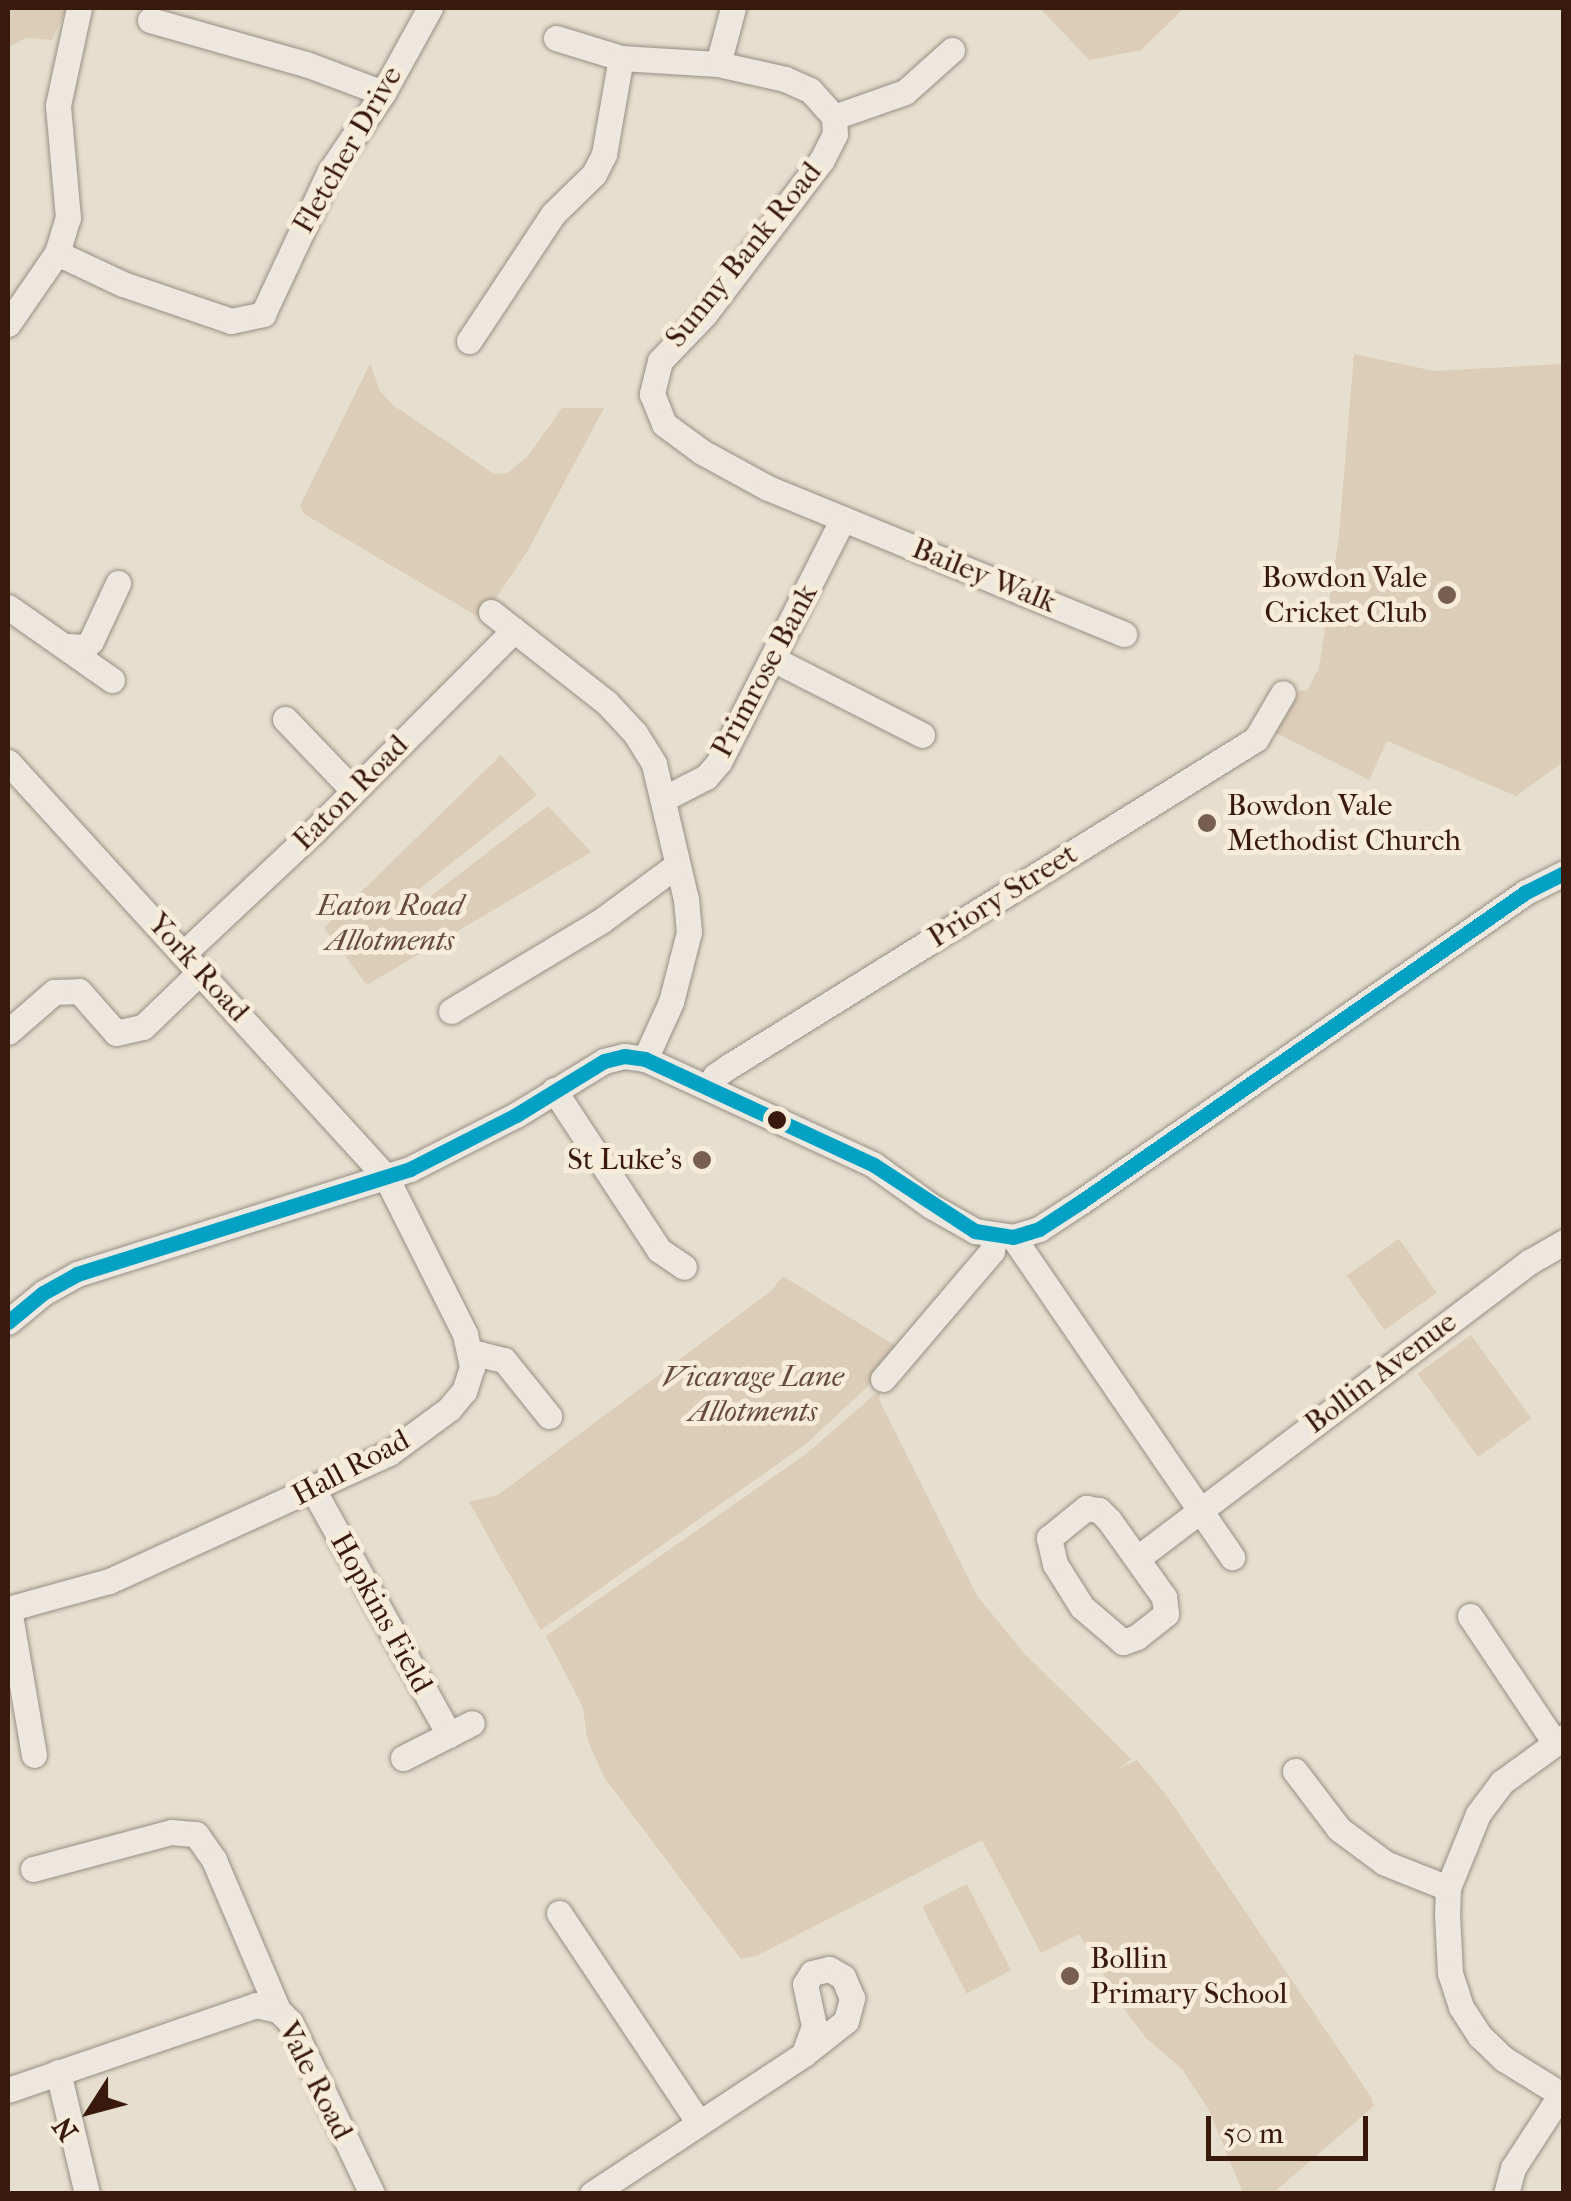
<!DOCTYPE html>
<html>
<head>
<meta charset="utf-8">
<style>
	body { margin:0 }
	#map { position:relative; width:1571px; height:2201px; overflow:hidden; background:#e6dece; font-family:"IM FELL French Canon",serif }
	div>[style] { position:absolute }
	.green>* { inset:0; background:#dbcdb7; transform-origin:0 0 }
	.roads { filter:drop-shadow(0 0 2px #988f85) drop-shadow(0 0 2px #988f85) }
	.minor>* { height:25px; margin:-12.5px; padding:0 12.5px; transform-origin:12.5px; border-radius:12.5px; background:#ece7df }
	.bus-1>* { height:15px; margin:-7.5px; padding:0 7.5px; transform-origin:7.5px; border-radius:7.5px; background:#03a2c4 }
	.dots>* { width:28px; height:28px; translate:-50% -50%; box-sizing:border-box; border:5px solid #f6ecd9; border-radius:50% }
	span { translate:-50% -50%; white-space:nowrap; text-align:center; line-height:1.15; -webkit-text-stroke:10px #f6ecd9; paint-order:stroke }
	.street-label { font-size:30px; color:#39190c }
	.poi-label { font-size:30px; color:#39190c }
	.right { translate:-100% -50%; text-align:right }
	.left { translate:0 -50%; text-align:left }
	.park-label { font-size:30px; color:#674b3a; font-style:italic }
	.frame { position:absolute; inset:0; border:10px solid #39190c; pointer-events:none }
	.north { position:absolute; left:40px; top:2061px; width:100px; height:100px; -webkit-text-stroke:8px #f6ecd9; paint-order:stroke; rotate:234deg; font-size:28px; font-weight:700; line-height:40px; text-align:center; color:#39190c }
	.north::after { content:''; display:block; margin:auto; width:35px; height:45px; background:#39190c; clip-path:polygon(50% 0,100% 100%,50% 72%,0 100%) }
	.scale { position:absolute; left:1206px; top:2116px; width:162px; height:45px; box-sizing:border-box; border:5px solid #39190c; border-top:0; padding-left:12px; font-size:30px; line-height:35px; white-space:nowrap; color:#39190c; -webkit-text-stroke:8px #f6ecd9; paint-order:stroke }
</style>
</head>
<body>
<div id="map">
	<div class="green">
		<div style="clip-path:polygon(8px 8px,67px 8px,52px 40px,26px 38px,8px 48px)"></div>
		<div style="clip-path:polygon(1040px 8px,1184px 8px,1141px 50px,1089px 60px)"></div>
		<div style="clip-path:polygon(1354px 354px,1434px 371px,1561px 364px,1564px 369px,1563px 762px,1516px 796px,1387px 741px,1369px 780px,1272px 731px,1300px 690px,1307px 691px,1319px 668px,1339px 536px)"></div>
		<div style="clip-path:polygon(370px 364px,380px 391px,393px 405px,494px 474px,507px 473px,528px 456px,562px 408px,604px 408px,527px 552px,482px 619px,304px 514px,300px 506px)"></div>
		<div style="clip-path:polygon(501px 755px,537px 795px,419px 889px,427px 899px,548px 806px,591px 852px,367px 985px,324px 928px)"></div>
		<div style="left:1399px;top:1239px;width:66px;height:64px;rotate:55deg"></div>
		<div style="clip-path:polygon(783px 1276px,899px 1348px,868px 1386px,806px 1444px,541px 1630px,469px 1502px,498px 1495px,771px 1291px)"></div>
		<div style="left:1471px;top:1335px;width:103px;height:66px;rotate:54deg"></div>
		<div style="clip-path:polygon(881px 1389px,879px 1400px,977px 1596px,1024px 1653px,1131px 1759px,1118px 1769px,1137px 1760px,1167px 1796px,1371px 2097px,1374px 2106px,1273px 2193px,1243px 2193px,1209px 2110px,1182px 2069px,1146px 2038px,1123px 2007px,1079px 1934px,1041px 1953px,982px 1840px,756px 1956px,741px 1959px,604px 1777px,587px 1738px,583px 1707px,546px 1636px,806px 1454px)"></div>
		<div style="left:967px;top:1884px;width:97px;height:50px;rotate:63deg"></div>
	</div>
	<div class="roads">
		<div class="minor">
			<div style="left:150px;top:20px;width:162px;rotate:15.8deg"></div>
			<div style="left:306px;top:64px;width:82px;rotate:20.6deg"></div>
			<div style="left:556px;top:38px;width:68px;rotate:17.1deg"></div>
			<div style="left:621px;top:58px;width:97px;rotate:3.5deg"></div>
			<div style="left:718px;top:64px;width:69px;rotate:12.6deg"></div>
			<div style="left:785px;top:79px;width:27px;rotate:24deg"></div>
			<div style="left:810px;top:90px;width:36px;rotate:48deg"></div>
			<div style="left:834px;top:117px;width:17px;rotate:87deg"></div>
			<div style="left:835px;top:134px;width:30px;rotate:117deg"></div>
			<div style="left:821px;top:161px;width:192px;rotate:127.2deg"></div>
			<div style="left:705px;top:314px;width:65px;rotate:133.8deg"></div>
			<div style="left:660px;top:361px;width:34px;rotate:104deg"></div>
			<div style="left:652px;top:394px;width:32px;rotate:68deg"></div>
			<div style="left:664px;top:424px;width:47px;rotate:36.4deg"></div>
			<div style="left:702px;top:452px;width:75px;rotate:28.6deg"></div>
			<div style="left:768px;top:488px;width:385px;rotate:22.3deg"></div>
			<div style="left:718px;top:64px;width:58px;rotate:-75deg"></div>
			<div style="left:834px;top:117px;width:75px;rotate:-19.4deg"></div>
			<div style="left:905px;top:92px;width:63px;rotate:-41.8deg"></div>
			<div style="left:57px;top:253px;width:73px;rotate:25.2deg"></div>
			<div style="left:123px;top:284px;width:114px;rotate:18.9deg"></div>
			<div style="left:231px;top:321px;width:33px;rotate:-12deg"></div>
			<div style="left:263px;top:314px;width:156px;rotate:-64.9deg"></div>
			<div style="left:329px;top:173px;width:97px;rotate:-56deg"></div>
			<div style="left:383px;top:93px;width:97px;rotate:-61.1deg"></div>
			<div style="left:8px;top:324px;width:86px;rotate:-55.4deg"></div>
			<div style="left:57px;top:253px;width:37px;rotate:-73deg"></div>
			<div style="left:68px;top:218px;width:113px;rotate:-95.1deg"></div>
			<div style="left:58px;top:105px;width:99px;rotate:-77.8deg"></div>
			<div style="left:469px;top:341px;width:152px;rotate:-56.5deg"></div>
			<div style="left:553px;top:214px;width:57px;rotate:-44.3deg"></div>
			<div style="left:594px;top:174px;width:22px;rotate:-63deg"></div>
			<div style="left:604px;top:154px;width:97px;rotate:-80deg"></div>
			<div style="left:8px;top:607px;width:127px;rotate:35.1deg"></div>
			<div style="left:491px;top:612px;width:147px;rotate:38.1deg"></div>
			<div style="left:607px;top:703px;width:41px;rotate:47deg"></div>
			<div style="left:635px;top:733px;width:36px;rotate:58deg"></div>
			<div style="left:654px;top:764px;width:139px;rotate:76.7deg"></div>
			<div style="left:686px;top:899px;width:33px;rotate:85deg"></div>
			<div style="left:689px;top:932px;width:72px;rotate:104.4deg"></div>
			<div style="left:671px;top:1002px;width:63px;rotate:114.5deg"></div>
			<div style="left:68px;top:646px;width:17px;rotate:3deg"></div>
			<div style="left:85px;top:647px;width:8px;rotate:-45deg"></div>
			<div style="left:91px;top:641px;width:64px;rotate:-65deg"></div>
			<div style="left:775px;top:660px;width:165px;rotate:27deg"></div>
			<div style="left:285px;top:719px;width:98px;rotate:46.2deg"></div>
			<div style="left:8px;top:762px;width:561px;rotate:47.67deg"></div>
			<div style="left:386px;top:1177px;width:176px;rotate:63.3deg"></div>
			<div style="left:465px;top:1334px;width:34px;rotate:78deg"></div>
			<div style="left:472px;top:1367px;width:25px;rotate:108deg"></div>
			<div style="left:464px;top:1391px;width:23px;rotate:130deg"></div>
			<div style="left:449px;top:1409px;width:74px;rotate:143.7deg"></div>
			<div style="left:389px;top:1453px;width:308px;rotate:155.4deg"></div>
			<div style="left:109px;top:1581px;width:105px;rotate:164.5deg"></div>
			<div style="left:663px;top:799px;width:48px;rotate:-27.1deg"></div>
			<div style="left:706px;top:777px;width:20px;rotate:-49deg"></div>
			<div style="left:719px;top:762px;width:273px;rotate:-63deg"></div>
			<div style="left:184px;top:953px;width:177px;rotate:-43.2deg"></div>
			<div style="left:313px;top:832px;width:285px;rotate:-45.1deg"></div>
			<div style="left:451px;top:1011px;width:175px;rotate:-31deg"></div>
			<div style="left:601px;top:921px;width:94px;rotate:-36.4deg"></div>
			<div style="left:8px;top:1032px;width:61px;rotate:-41deg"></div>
			<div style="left:54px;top:992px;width:25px;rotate:-2deg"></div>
			<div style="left:79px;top:991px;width:56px;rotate:48.6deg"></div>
			<div style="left:116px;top:1033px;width:28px;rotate:-13deg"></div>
			<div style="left:143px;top:1027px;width:81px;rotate:-44deg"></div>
			<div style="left:709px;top:1087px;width:13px;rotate:-61deg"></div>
			<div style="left:715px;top:1076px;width:19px;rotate:-35deg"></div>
			<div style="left:731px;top:1065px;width:618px;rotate:-31.84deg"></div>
			<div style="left:1256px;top:739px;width:53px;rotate:-59.6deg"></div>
			<div style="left:554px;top:1090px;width:191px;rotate:56.7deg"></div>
			<div style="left:659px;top:1250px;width:30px;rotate:34deg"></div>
			<div style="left:1013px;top:1237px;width:388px;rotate:55.6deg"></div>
			<div style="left:8px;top:1322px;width:45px;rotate:-39.6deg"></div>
			<div style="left:43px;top:1293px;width:39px;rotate:-29deg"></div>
			<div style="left:77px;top:1274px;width:349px;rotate:-17.5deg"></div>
			<div style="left:410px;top:1169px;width:119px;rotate:-27deg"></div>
			<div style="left:516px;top:1115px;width:103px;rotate:-31.5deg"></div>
			<div style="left:604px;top:1061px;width:21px;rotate:-14deg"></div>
			<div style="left:624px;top:1056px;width:21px;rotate:8deg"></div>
			<div style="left:645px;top:1059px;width:252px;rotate:24.8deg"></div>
			<div style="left:874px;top:1165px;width:70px;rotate:35.7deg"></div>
			<div style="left:931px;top:1206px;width:51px;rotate:29.6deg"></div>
			<div style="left:975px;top:1231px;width:38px;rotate:9deg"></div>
			<div style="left:1013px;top:1237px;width:27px;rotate:-17deg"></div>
			<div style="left:1039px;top:1229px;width:51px;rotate:-33.1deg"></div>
			<div style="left:1082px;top:1201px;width:541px;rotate:-34.84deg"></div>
			<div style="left:1526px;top:892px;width:42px;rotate:-26.6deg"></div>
			<div style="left:471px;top:1352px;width:34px;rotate:14deg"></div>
			<div style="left:504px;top:1360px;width:72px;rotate:51.2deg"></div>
			<div style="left:883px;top:1379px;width:168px;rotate:-49.6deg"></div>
			<div style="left:992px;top:1251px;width:15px;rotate:-82deg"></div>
			<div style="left:314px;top:1491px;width:279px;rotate:61deg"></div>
			<div style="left:1086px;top:1508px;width:13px;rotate:9deg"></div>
			<div style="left:1099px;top:1510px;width:14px;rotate:45deg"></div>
			<div style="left:1109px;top:1520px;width:95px;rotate:54.5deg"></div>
			<div style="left:1164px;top:1597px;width:17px;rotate:83deg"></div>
			<div style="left:1166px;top:1614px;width:37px;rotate:142deg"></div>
			<div style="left:1137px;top:1637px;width:15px;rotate:160deg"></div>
			<div style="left:1123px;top:1642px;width:54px;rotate:-139.5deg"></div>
			<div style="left:1082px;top:1607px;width:51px;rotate:-122.1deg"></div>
			<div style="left:1055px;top:1564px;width:27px;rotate:-103deg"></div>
			<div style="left:1049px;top:1538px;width:48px;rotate:-39deg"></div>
			<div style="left:1139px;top:1557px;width:491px;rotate:-37.1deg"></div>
			<div style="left:1531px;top:1261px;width:38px;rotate:-30deg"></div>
			<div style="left:9px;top:1609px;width:148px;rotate:80.3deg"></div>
			<div style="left:1470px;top:1616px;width:153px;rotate:56.2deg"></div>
			<div style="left:1564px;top:1737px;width:77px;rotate:144deg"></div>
			<div style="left:1502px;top:1782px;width:40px;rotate:127deg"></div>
			<div style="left:1478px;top:1814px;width:80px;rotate:112.1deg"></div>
			<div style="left:1448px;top:1888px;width:26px;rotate:92deg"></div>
			<div style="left:1447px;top:1914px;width:59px;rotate:87.1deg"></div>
			<div style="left:1450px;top:1973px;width:36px;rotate:72deg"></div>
			<div style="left:1461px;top:2007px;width:35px;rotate:57deg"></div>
			<div style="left:1480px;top:2036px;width:33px;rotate:44deg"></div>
			<div style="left:1504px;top:2059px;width:70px;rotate:31.7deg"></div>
			<div style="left:403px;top:1758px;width:77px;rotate:-26.9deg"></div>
			<div style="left:1295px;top:1771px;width:73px;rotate:52.8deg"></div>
			<div style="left:1339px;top:1829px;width:57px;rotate:36.5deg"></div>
			<div style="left:1385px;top:1863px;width:68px;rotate:21.6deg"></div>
			<div style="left:33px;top:1869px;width:143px;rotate:-15deg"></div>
			<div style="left:171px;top:1832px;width:25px;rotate:5deg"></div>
			<div style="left:196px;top:1834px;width:32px;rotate:55deg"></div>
			<div style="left:214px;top:1860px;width:163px;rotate:66.9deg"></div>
			<div style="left:559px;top:1913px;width:252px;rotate:56.3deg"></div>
			<div style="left:58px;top:2072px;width:125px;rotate:76.6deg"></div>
			<div style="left:8px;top:2090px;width:262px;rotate:-18.9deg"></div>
			<div style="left:256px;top:2005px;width:23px;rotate:13deg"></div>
			<div style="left:278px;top:2010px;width:17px;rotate:45deg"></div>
			<div style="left:290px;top:2022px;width:191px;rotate:64.5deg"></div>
			<div style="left:592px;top:2194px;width:254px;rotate:-33.4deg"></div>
			<div style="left:804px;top:2054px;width:53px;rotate:-38.2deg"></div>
			<div style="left:846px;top:2021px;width:24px;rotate:-75deg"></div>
			<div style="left:852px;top:1998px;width:23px;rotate:-113deg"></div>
			<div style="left:843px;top:1977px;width:16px;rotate:-150deg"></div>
			<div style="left:829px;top:1969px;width:17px;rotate:167deg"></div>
			<div style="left:812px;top:1973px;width:13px;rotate:122deg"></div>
			<div style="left:805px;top:1984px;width:43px;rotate:77.9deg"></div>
			<div style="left:814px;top:2026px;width:30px;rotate:110deg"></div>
			<div style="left:1506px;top:2194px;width:27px;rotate:-75deg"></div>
			<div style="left:1513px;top:2168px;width:88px;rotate:-57deg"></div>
		</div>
	</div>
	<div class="bus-1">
		<div style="left:8px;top:1322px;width:45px;rotate:-39.6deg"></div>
		<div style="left:43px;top:1293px;width:39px;rotate:-29deg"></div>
		<div style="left:77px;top:1274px;width:349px;rotate:-17.5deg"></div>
		<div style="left:410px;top:1169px;width:119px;rotate:-27deg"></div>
		<div style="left:516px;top:1115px;width:103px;rotate:-31.5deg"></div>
		<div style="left:604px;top:1061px;width:21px;rotate:-14deg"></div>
		<div style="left:624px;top:1056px;width:21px;rotate:8deg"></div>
		<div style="left:645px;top:1059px;width:252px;rotate:24.8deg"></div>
		<div style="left:874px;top:1165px;width:121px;rotate:33.2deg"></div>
		<div style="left:975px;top:1231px;width:38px;rotate:9deg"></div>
		<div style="left:1013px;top:1237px;width:27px;rotate:-17deg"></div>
		<div style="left:1039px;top:1229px;width:51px;rotate:-33.1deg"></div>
		<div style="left:1082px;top:1201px;width:541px;rotate:-34.84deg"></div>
		<div style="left:1526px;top:892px;width:42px;rotate:-26.6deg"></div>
	</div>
	<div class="dots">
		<div style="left:1447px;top:595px;background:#765e50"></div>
		<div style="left:1207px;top:823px;background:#765e50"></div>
		<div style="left:777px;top:1120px;background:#39190c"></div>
		<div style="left:702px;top:1160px;background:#765e50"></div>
		<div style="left:1070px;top:1976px;background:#765e50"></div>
	</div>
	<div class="street-label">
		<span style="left:348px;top:150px;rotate:-60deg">Fletcher Drive</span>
		<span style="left:744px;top:255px;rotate:-51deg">Sunny Bank Road</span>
		<span style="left:984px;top:576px;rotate:22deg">Bailey Walk</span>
		<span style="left:765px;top:671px;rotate:-62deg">Primrose Bank</span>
		<span style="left:351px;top:793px;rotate:-45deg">Eaton Road</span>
		<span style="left:1003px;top:896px;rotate:-32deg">Priory Street</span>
		<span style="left:198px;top:968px;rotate:48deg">York Road</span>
		<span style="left:1381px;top:1373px;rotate:-37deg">Bollin Avenue</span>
		<span style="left:351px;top:1468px;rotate:-28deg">Hall Road</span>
		<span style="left:381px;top:1613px;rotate:61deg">Hopkins Field</span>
		<span style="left:315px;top:2081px;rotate:63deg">Vale Road</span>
	</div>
	<div class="poi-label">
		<span class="right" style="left:1427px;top:595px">Bowdon Vale<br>Cricket Club</span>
		<span class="left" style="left:1227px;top:823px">Bowdon Vale<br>Methodist Church</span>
		<span class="right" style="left:682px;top:1160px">St Luke's</span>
		<span class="left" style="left:1090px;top:1976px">Bollin<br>Primary School</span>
	</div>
	<div class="park-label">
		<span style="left:390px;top:923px">Eaton Road<br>Allotments</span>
		<span style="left:753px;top:1394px">Vicarage Lane<br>Allotments</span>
	</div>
	<div class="frame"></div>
	<div class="north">N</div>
	<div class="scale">50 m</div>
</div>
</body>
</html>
